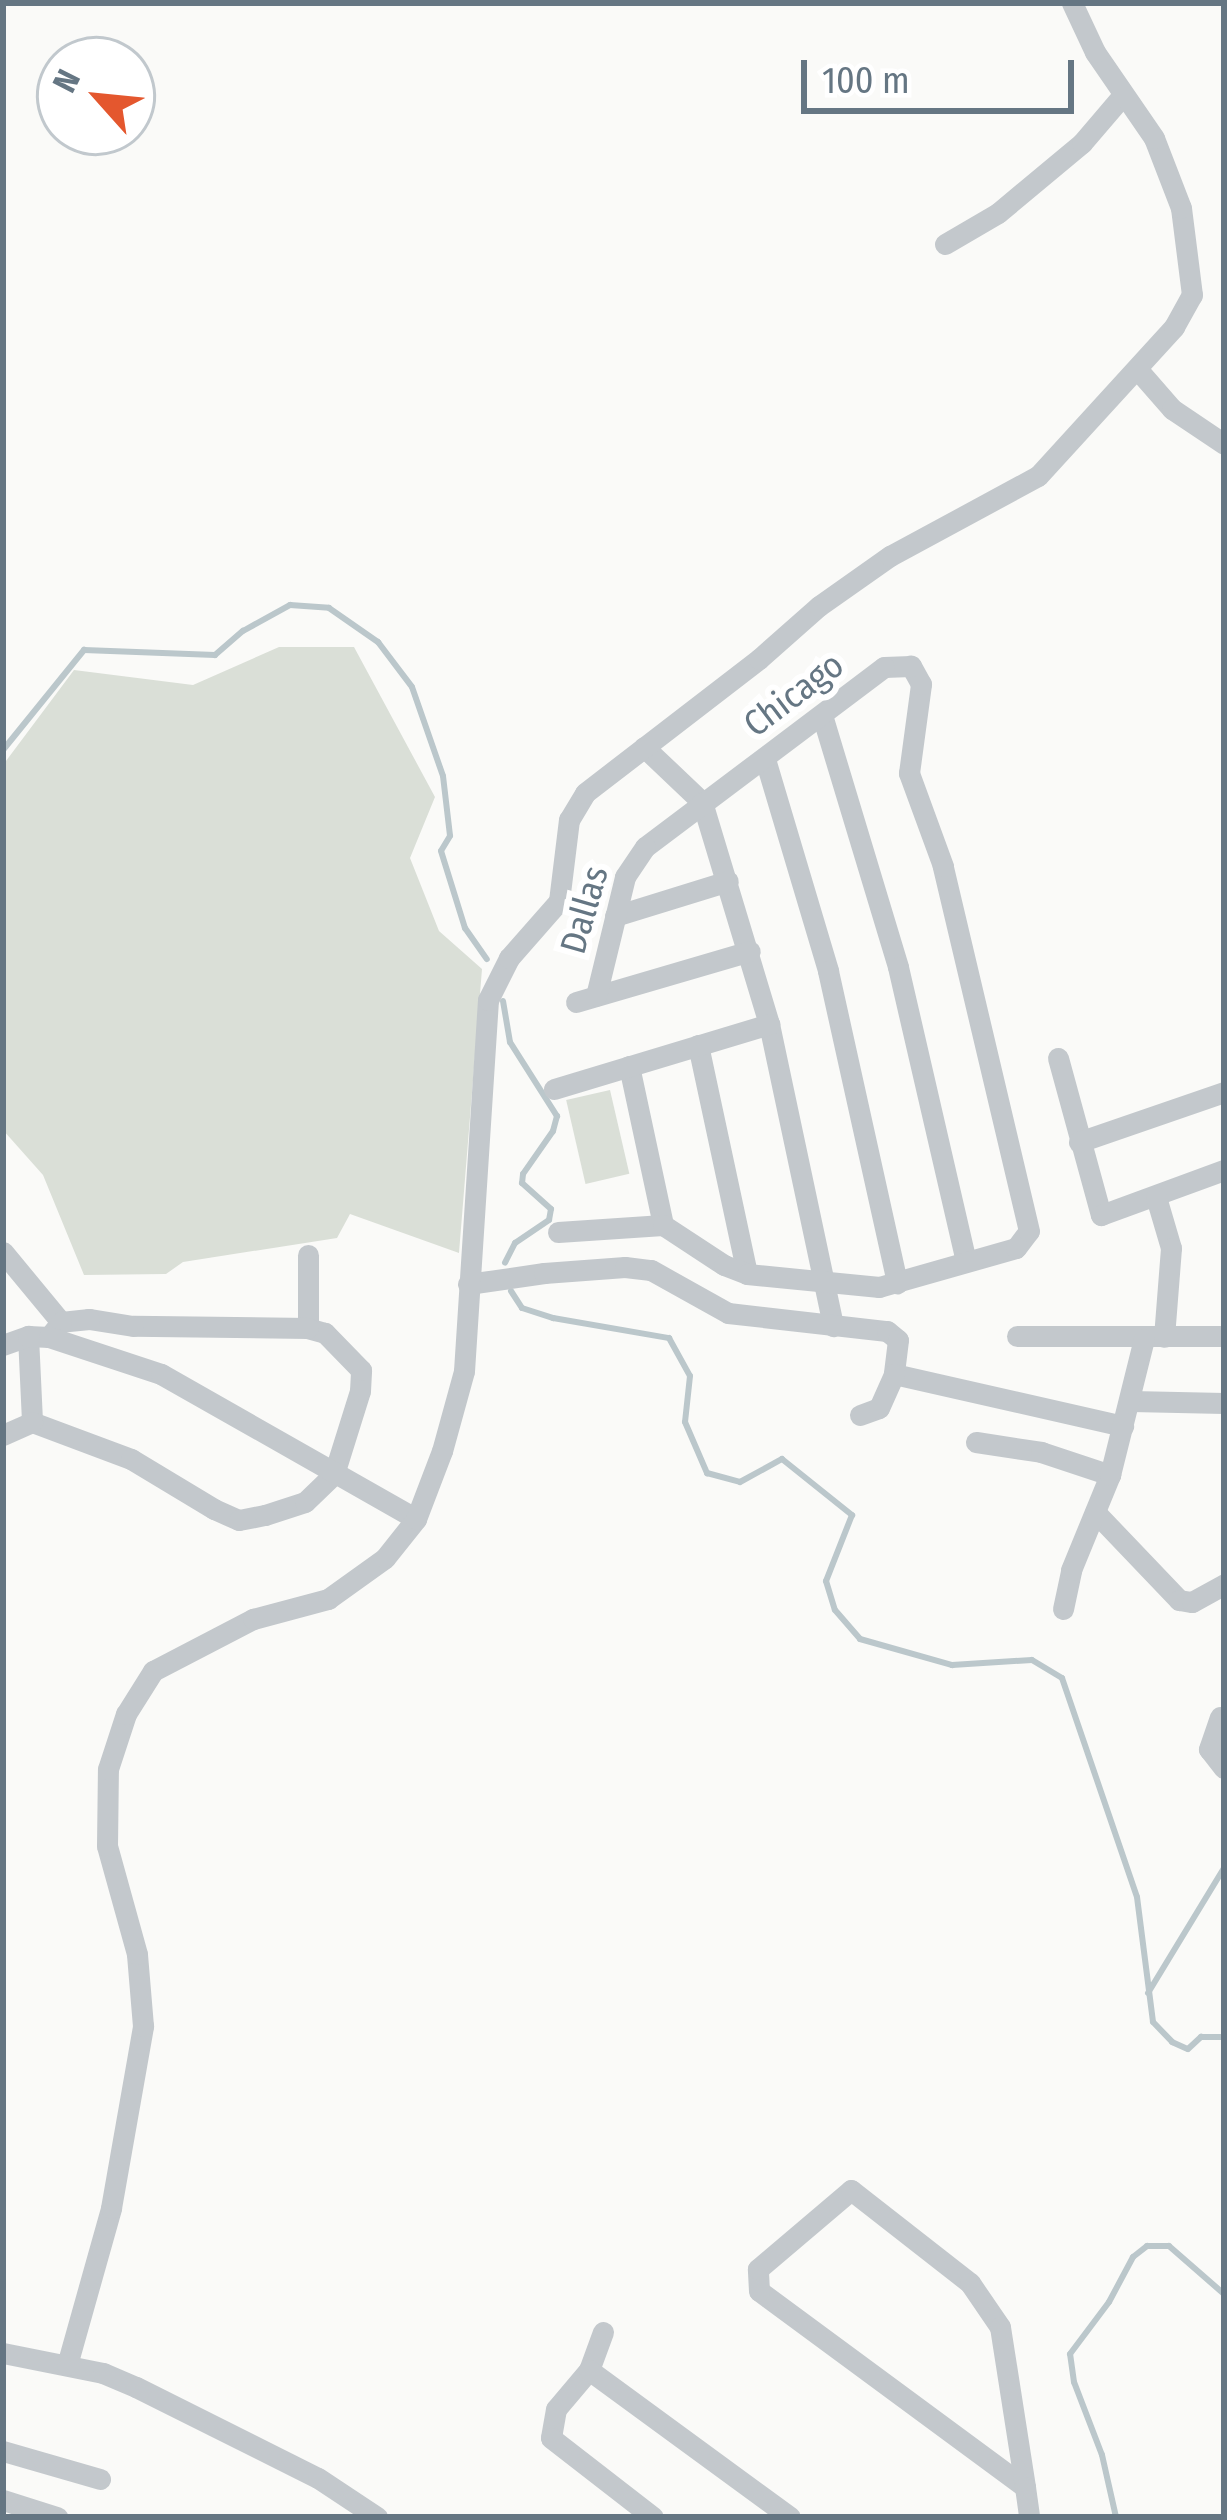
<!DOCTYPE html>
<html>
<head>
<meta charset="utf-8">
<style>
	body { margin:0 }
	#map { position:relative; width:1227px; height:2520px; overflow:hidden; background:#fafaf8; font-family:"Fira Sans Condensed",sans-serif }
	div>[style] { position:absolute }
	.green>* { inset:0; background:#dadfd7; transform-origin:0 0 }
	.stream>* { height:6px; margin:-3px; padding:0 3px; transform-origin:3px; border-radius:3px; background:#bbc7cb }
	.minor>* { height:21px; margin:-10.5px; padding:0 10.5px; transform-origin:10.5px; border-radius:10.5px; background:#c3c8cc }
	span { translate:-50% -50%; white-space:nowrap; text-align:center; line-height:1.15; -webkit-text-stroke:12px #fff; paint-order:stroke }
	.street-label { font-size:36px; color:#657683 }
	.frame { position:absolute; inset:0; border:6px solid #657683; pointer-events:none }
	.north { position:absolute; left:36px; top:36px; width:120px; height:120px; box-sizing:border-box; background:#fff; border:3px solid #c1c8cd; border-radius:50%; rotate:297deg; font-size:33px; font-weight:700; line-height:48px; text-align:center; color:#657683 }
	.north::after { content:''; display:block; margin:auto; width:42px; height:54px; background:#e4572e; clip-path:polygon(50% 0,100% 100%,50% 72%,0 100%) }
	.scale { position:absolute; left:801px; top:60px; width:273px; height:54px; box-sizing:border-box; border:6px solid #657683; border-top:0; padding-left:15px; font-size:36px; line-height:42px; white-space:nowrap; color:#657683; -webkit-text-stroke:9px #fff; paint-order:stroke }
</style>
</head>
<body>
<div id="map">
	<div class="green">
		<div style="clip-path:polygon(279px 647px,354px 647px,435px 797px,410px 858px,439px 931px,482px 969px,459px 1253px,350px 1214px,337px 1238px,183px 1262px,166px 1274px,84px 1275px,43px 1175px,3px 1130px,3px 765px,74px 670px,193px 685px)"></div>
		<div style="left:610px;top:1090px;width:86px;height:45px;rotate:77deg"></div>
	</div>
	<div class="stream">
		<div style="left:3px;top:750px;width:129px;rotate:-51deg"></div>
		<div style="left:84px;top:650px;width:131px;rotate:2.2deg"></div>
		<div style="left:215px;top:655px;width:37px;rotate:-41deg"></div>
		<div style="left:243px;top:631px;width:54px;rotate:-29deg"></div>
		<div style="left:290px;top:605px;width:39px;rotate:4deg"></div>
		<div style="left:329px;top:608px;width:60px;rotate:34.8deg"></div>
		<div style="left:378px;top:642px;width:56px;rotate:52.9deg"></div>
		<div style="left:412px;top:687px;width:94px;rotate:70.8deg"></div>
		<div style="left:443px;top:776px;width:60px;rotate:83.3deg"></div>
		<div style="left:450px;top:836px;width:17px;rotate:121deg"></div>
		<div style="left:441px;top:851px;width:81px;rotate:72.7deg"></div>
		<div style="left:465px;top:928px;width:38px;rotate:55deg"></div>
		<div style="left:503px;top:1001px;width:42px;rotate:80.3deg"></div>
		<div style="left:510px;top:1042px;width:88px;rotate:57.6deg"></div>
		<div style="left:557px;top:1116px;width:16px;rotate:105deg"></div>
		<div style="left:553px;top:1131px;width:52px;rotate:124.9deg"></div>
		<div style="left:523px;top:1174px;width:9px;rotate:96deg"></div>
		<div style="left:522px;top:1183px;width:39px;rotate:42deg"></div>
		<div style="left:551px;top:1209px;width:11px;rotate:100deg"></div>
		<div style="left:549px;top:1220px;width:41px;rotate:145.9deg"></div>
		<div style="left:515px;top:1243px;width:22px;rotate:117deg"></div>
		<div style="left:511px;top:1291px;width:20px;rotate:57deg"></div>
		<div style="left:522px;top:1308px;width:33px;rotate:18deg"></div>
		<div style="left:553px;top:1318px;width:118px;rotate:9.8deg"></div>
		<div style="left:669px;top:1338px;width:43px;rotate:61.1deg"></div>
		<div style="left:690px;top:1376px;width:46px;rotate:96.2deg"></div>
		<div style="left:685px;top:1422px;width:56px;rotate:66.7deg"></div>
		<div style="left:707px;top:1473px;width:34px;rotate:15deg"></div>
		<div style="left:740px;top:1482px;width:48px;rotate:-28.7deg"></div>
		<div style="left:782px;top:1459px;width:90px;rotate:38.7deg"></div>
		<div style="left:852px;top:1515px;width:71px;rotate:111.5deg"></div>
		<div style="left:826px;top:1581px;width:30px;rotate:73deg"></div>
		<div style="left:835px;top:1610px;width:38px;rotate:49deg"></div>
		<div style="left:860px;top:1639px;width:96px;rotate:15.8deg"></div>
		<div style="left:952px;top:1665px;width:80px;rotate:-3.6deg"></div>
		<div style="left:1032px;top:1660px;width:35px;rotate:31deg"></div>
		<div style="left:1062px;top:1678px;width:231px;rotate:71.1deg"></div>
		<div style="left:1137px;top:1897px;width:126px;rotate:82.7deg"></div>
		<div style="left:1153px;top:2022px;width:28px;rotate:46deg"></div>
		<div style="left:1172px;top:2042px;width:17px;rotate:24deg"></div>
		<div style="left:1188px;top:2049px;width:18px;rotate:-43deg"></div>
		<div style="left:1201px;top:2037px;width:23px"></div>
		<div style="left:1148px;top:1993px;width:146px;rotate:-58.7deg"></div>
		<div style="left:1116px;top:2517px;width:64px;rotate:-102.7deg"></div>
		<div style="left:1102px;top:2455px;width:78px;rotate:-111deg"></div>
		<div style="left:1074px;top:2382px;width:28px;rotate:-98deg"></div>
		<div style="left:1070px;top:2354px;width:65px;rotate:-53.1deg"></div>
		<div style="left:1109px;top:2302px;width:51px;rotate:-61.9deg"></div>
		<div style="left:1133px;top:2257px;width:18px;rotate:-38deg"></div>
		<div style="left:1147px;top:2246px;width:22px"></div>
		<div style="left:1169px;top:2246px;width:73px;rotate:41.1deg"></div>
	</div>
	<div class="minor">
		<div style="left:945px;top:244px;width:61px;rotate:-30.3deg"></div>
		<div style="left:998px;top:213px;width:109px;rotate:-39.8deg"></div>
		<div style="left:1082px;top:143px;width:63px;rotate:-49.5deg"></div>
		<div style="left:1138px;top:370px;width:52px;rotate:48.9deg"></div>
		<div style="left:1172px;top:409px;width:63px;rotate:33.9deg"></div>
		<div style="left:822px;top:715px;width:263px;rotate:73.2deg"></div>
		<div style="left:898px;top:967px;width:302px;rotate:77deg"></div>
		<div style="left:644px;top:747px;width:80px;rotate:43.5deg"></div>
		<div style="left:702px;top:802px;width:232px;rotate:73.2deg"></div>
		<div style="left:769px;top:1024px;width:309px;rotate:78deg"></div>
		<div style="left:765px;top:759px;width:221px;rotate:73.4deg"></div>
		<div style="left:828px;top:971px;width:320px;rotate:77.5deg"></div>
		<div style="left:615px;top:916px;width:118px;rotate:-17.2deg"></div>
		<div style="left:576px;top:1002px;width:181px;rotate:-16.3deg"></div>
		<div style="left:698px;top:1045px;width:234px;rotate:77.9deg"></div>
		<div style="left:1058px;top:1058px;width:163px;rotate:74.7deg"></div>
		<div style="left:1101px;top:1215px;width:131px;rotate:-20.1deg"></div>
		<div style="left:629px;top:1066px;width:163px;rotate:77.9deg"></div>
		<div style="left:554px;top:1089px;width:225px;rotate:-16.8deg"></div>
		<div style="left:1079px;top:1142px;width:153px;rotate:-19deg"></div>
		<div style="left:1156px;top:1197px;width:53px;rotate:73.6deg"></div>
		<div style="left:1171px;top:1248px;width:89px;rotate:94.5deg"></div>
		<div style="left:558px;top:1232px;width:105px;rotate:-3.8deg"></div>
		<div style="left:663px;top:1225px;width:73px;rotate:33.3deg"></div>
		<div style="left:724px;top:1265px;width:25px;rotate:21deg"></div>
		<div style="left:747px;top:1274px;width:133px;rotate:5.6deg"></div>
		<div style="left:879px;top:1287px;width:142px;rotate:-15.9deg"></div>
		<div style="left:1016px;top:1248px;width:21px;rotate:-53deg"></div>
		<div style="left:1029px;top:1231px;width:375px;rotate:-103.3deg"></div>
		<div style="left:943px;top:866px;width:99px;rotate:-110.1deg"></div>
		<div style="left:909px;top:773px;width:90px;rotate:-82.3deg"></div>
		<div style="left:921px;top:684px;width:21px;rotate:-119deg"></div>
		<div style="left:911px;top:666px;width:27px;rotate:178deg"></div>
		<div style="left:884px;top:667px;width:299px;rotate:143deg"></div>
		<div style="left:645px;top:847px;width:36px;rotate:124deg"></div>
		<div style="left:625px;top:877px;width:122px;rotate:103.7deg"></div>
		<div style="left:3px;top:1252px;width:91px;rotate:50.4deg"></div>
		<div style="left:308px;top:1255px;width:73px;rotate:90deg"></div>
		<div style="left:468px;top:1284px;width:77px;rotate:-8.2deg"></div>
		<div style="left:544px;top:1273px;width:81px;rotate:-4.2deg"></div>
		<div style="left:625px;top:1267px;width:26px;rotate:7deg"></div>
		<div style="left:651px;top:1270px;width:88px;rotate:29.2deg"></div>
		<div style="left:728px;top:1313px;width:160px;rotate:6.5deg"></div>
		<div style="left:887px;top:1331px;width:14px;rotate:39deg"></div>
		<div style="left:898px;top:1340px;width:34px;rotate:97deg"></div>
		<div style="left:894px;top:1374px;width:235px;rotate:12.8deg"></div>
		<div style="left:28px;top:1336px;width:86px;rotate:87.3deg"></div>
		<div style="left:32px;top:1422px;width:106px;rotate:20.5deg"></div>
		<div style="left:131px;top:1459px;width:97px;rotate:31.1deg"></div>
		<div style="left:214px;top:1509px;width:27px;rotate:24deg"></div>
		<div style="left:239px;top:1520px;width:26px;rotate:-11deg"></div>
		<div style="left:265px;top:1515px;width:42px;rotate:-18deg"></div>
		<div style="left:305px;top:1502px;width:40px;rotate:-44deg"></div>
		<div style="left:334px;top:1474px;width:87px;rotate:-72.6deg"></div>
		<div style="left:360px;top:1391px;width:21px;rotate:-87deg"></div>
		<div style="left:361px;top:1370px;width:52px;rotate:-134.2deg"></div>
		<div style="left:325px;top:1333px;width:18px;rotate:-164deg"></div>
		<div style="left:308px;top:1328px;width:175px;rotate:-179.3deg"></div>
		<div style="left:133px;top:1326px;width:45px;rotate:-171deg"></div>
		<div style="left:89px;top:1319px;width:28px;rotate:174deg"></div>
		<div style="left:61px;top:1322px;width:19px;rotate:129deg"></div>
		<div style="left:1017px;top:1336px;width:207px"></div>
		<div style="left:3px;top:1345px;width:27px;rotate:-20deg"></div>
		<div style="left:28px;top:1336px;width:21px;rotate:3deg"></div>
		<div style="left:49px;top:1337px;width:118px;rotate:18.3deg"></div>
		<div style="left:161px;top:1374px;width:293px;rotate:29.6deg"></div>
		<div style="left:1131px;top:1401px;width:93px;rotate:1.2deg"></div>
		<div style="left:860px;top:1415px;width:20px;rotate:-20deg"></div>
		<div style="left:879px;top:1408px;width:37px;rotate:-66deg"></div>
		<div style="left:3px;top:1435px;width:32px;rotate:-24deg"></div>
		<div style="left:976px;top:1442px;width:66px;rotate:8.7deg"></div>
		<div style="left:1041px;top:1452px;width:73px;rotate:18.4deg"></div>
		<div style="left:1095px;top:1512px;width:122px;rotate:46.3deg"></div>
		<div style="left:1179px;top:1600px;width:13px;rotate:9deg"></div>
		<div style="left:1192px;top:1602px;width:37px;rotate:-29deg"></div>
		<div style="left:1063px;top:1609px;width:40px;rotate:-78deg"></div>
		<div style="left:1071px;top:1570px;width:103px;rotate:-67.7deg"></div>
		<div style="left:1110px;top:1475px;width:140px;rotate:-76deg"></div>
		<div style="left:1220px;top:1717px;width:34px;rotate:109deg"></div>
		<div style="left:1209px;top:1749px;width:24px;rotate:52deg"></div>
		<div style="left:603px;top:2332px;width:40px;rotate:110.2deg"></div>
		<div style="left:589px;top:2370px;width:51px;rotate:130.2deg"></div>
		<div style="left:556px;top:2409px;width:29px;rotate:100deg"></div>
		<div style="left:551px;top:2438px;width:129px;rotate:37.8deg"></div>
		<div style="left:3px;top:2353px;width:102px;rotate:11.3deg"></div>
		<div style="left:103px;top:2373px;width:36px;rotate:23deg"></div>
		<div style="left:136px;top:2387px;width:203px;rotate:26.6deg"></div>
		<div style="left:318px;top:2478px;width:71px;rotate:33.5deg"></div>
		<div style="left:67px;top:2365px;width:163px;rotate:-74.3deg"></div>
		<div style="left:111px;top:2208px;width:185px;rotate:-80deg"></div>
		<div style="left:143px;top:2026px;width:72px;rotate:-94.8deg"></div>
		<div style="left:137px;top:1954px;width:112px;rotate:-105.5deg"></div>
		<div style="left:107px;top:1846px;width:77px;rotate:-89.3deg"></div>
		<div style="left:108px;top:1769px;width:58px;rotate:-71.9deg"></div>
		<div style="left:126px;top:1714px;width:51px;rotate:-57.9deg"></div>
		<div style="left:153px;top:1671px;width:113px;rotate:-27.5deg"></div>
		<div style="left:253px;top:1619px;width:78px;rotate:-14.9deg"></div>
		<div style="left:328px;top:1599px;width:70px;rotate:-35.7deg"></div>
		<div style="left:385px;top:1558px;width:50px;rotate:-51.5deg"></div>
		<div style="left:416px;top:1519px;width:73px;rotate:-69.1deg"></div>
		<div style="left:442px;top:1451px;width:83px;rotate:-74.6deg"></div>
		<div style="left:464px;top:1371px;width:372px;rotate:-86.3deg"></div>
		<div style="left:488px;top:1000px;width:47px;rotate:-63.4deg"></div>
		<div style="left:509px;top:958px;width:76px;rotate:-48.7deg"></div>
		<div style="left:559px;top:901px;width:82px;rotate:-83deg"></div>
		<div style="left:569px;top:820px;width:31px;rotate:-59deg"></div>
		<div style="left:585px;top:793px;width:220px;rotate:-37.6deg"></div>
		<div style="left:759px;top:659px;width:80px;rotate:-41.5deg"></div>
		<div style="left:819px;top:606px;width:87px;rotate:-35.2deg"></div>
		<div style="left:890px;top:556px;width:168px;rotate:-28.4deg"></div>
		<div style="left:1038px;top:476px;width:202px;rotate:-47.6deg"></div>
		<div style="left:1174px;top:327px;width:37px;rotate:-61deg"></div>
		<div style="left:1192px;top:295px;width:88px;rotate:-97.2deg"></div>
		<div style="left:1181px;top:208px;width:75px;rotate:-111.1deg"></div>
		<div style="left:1154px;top:138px;width:104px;rotate:-124.5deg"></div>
		<div style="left:1095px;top:52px;width:54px;rotate:-115.1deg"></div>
		<div style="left:589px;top:2370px;width:249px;rotate:36.2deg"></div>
		<div style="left:3px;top:2451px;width:101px;rotate:16.1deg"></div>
		<div style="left:1025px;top:2487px;width:330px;rotate:-143.6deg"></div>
		<div style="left:759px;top:2291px;width:22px;rotate:-93deg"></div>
		<div style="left:758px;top:2269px;width:122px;rotate:-40.3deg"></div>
		<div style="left:851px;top:2190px;width:151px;rotate:38deg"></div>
		<div style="left:970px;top:2283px;width:53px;rotate:55.7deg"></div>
		<div style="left:1000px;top:2327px;width:162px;rotate:81.1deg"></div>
		<div style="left:1025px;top:2487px;width:30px;rotate:82deg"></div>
		<div style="left:3px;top:2500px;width:57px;rotate:17.5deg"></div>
	</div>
	<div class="street-label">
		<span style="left:794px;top:695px;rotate:-37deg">Chicago</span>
		<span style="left:585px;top:910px;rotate:-74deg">Dallas</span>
	</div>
	<div class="frame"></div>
	<div class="north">N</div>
	<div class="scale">100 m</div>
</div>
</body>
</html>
